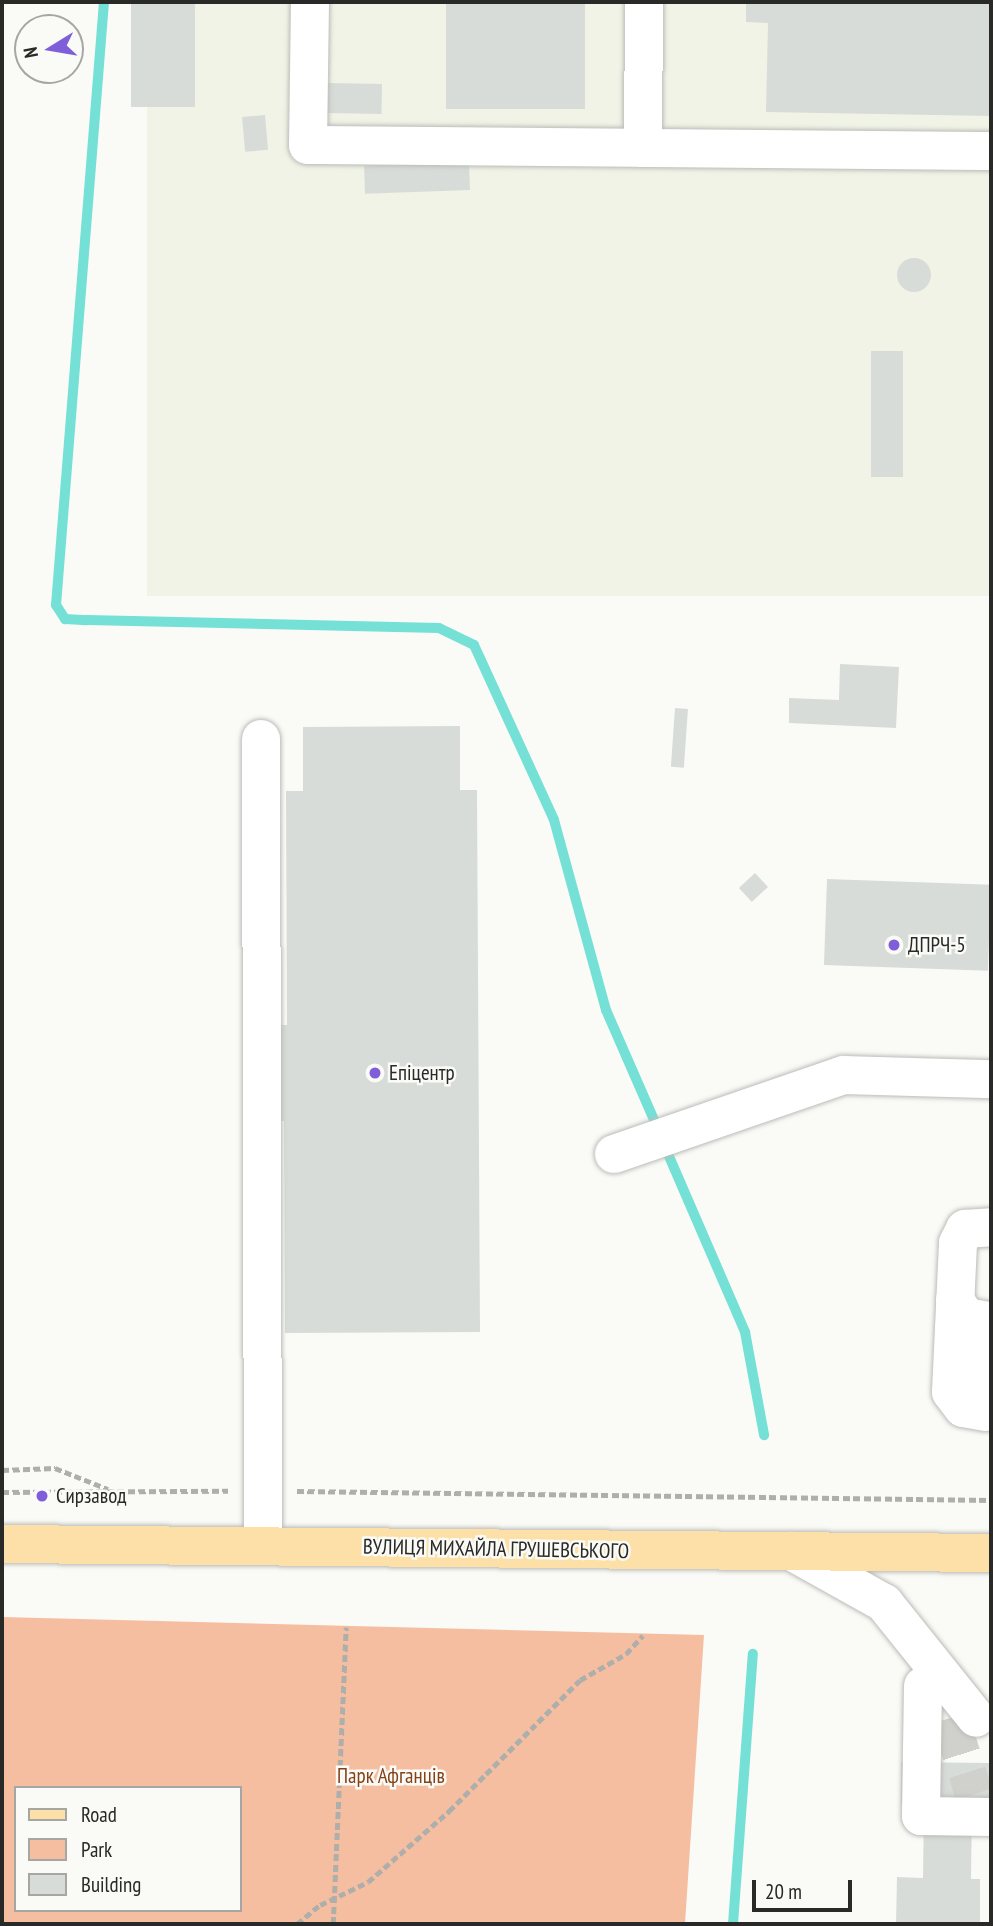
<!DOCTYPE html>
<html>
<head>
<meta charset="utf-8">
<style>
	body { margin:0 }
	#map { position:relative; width:993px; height:1926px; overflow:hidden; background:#fafbf6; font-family:"PT Sans Narrow",sans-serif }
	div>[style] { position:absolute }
	.built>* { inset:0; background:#f0f3e6; transform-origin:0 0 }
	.green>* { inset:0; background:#f6bea1 }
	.stream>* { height:10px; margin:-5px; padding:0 5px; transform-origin:5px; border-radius:5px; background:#75e0d6 }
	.building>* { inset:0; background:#d7dcd8; transform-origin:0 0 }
	.round { border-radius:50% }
	.minor-tunnel>* { height:38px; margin-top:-19px; transform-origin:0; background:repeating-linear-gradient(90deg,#d0d1cd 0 38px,transparent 0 57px) }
	.path>* { height:4.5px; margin-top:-2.25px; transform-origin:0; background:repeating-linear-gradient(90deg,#aeaeab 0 7px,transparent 0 10.5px) }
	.roads { filter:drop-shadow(0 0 2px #bbbcb8) drop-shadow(0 0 2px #bbbcb8) }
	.minor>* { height:38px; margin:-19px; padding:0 19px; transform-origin:19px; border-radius:19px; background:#fff }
	.major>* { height:38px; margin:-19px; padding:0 19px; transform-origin:19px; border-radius:19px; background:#fde0a7 }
	.dots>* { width:19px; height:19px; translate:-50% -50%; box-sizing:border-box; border:4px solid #fafbf6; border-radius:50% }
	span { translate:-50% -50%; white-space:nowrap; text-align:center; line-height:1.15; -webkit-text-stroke:5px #fafbf6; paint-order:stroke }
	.poi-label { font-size:21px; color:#292927 }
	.left { translate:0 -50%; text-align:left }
	.street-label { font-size:21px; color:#292927 }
	.park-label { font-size:21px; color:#84421a }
	.frame { position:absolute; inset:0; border:4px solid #292927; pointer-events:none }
	.legend { position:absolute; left:14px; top:1786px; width:228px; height:126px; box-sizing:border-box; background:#fafbf6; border:2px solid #a6a7a3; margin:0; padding:9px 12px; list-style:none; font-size:21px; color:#292927 }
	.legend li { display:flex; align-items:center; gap:14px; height:35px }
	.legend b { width:35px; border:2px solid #a6a7a3 }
	.north { position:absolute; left:14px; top:14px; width:70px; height:70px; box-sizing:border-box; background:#fafbf6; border:2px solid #a6a7a3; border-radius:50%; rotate:259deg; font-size:19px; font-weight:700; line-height:28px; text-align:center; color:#292927 }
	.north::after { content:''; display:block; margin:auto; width:24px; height:32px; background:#7f5fd9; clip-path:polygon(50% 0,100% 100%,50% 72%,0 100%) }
	.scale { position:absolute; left:752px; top:1880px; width:100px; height:32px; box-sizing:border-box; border:4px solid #292927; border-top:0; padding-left:9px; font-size:21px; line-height:24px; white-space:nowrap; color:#292927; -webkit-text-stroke:5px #fafbf6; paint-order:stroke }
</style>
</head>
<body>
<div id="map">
	<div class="built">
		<div style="left:147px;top:2px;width:844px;height:594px"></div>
	</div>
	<div class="green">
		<div style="clip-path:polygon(evenodd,2px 1617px,704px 1635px,685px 1924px,2px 1924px,2px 1617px,16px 1788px,240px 1788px,240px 1910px,16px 1910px,16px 1788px)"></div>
	</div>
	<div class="stream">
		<div style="left:104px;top:2px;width:605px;rotate:94.55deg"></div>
		<div style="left:56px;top:605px;width:17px;rotate:57deg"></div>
		<div style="left:65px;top:619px;width:22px;rotate:3deg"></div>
		<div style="left:87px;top:620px;width:352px;rotate:1.3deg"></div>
		<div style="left:439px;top:628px;width:39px;rotate:26deg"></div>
		<div style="left:474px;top:645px;width:192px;rotate:65.4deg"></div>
		<div style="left:554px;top:820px;width:197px;rotate:74.7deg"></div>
		<div style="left:606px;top:1010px;width:128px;rotate:66.4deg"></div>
		<div style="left:665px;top:1147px;width:202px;rotate:66.6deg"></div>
		<div style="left:745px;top:1332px;width:105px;rotate:79.5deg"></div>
		<div style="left:733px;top:1924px;width:271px;rotate:-85.8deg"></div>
	</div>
	<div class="building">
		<div style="left:131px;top:2px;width:64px;height:105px"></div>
		<div style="left:446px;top:2px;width:139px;height:107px"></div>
		<div style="clip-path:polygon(746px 2px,991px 2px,991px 116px,766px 112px,768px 23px,746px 22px)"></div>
		<div style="left:328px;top:83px;width:54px;height:30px;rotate:1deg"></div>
		<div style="left:265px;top:115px;width:35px;height:23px;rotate:85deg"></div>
		<div style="left:469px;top:162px;width:28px;height:105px;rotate:88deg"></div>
		<div class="round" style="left:897px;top:258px;width:34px;height:34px"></div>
		<div style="left:871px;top:351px;width:32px;height:126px"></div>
		<div style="clip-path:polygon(840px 664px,899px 667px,896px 728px,789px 723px,789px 698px,839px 700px)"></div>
		<div style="left:675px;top:708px;width:13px;height:59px;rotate:4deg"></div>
		<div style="clip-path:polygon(460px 726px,460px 790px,477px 790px,480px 1332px,285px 1333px,284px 1121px,271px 1121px,271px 1025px,287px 1025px,286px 791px,303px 791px,303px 727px)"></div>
		<div style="left:755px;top:873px;width:19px;height:22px;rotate:47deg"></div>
		<div style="left:827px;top:879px;width:164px;height:86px;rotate:2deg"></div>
		<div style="clip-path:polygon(901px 1762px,991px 1763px,991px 1809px,972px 1809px,971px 1879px,980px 1879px,980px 1924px,896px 1924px,897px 1877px,923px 1878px,924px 1804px,901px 1804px)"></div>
	</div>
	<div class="minor-tunnel">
		<div style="left:950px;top:1718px;width:80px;rotate:72.5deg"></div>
	</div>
	<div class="path">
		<div style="left:2px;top:1470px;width:53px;rotate:-2.2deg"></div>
		<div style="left:55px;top:1468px;width:57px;rotate:21.6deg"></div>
		<div style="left:297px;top:1491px;width:694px;rotate:0.74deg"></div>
		<div style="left:2px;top:1492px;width:226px;rotate:-0.3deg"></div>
		<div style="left:297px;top:1924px;width:30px;rotate:-40deg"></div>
		<div style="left:320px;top:1905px;width:53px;rotate:-25.6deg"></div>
		<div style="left:368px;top:1882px;width:108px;rotate:-41.2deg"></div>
		<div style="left:449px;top:1811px;width:185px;rotate:-45deg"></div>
		<div style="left:580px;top:1680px;width:53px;rotate:-29.5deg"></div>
		<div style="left:626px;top:1654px;width:25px;rotate:-48deg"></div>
		<div style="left:333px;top:1924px;width:297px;rotate:-87.5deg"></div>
	</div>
	<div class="roads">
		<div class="minor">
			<div style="left:310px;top:2px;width:143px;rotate:90.8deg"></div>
			<div style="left:308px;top:145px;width:335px;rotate:0.5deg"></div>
			<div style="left:644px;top:2px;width:146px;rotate:90.4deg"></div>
			<div style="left:643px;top:148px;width:348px;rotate:0.5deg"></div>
			<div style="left:261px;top:739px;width:807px;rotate:89.86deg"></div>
			<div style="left:614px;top:1154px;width:243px;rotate:-19deg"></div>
			<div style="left:844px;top:1075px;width:147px;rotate:1.6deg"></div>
			<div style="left:955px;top:1300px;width:20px;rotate:57deg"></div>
			<div style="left:966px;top:1317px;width:23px;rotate:10deg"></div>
			<div style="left:954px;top:1328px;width:20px;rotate:57deg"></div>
			<div style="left:965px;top:1345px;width:23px;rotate:10deg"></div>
			<div style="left:953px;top:1361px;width:20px;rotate:57deg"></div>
			<div style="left:964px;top:1378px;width:24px;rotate:9deg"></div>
			<div style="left:986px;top:1412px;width:23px;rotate:-170deg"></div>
			<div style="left:963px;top:1408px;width:20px;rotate:-127deg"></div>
			<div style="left:951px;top:1392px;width:149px;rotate:-87.3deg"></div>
			<div style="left:958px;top:1243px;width:16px;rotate:-63deg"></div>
			<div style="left:965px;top:1229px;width:26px;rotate:-4deg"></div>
			<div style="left:791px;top:1551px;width:107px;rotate:29.2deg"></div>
			<div style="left:884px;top:1603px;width:147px;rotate:51.3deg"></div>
			<div style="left:923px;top:1686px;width:130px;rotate:90.9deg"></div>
			<div style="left:921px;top:1816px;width:70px;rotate:0.8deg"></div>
		</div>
		<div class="major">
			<div style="left:2px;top:1544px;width:989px;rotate:0.52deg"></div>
		</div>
	</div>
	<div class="dots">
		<div style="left:894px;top:945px;background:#7f5fd9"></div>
		<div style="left:375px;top:1073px;background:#7f5fd9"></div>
		<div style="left:42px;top:1496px;background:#7f5fd9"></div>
	</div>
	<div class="poi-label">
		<span class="left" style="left:908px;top:945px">ДПРЧ-5</span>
		<span class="left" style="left:389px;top:1073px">Епіцентр</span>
		<span class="left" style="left:56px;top:1496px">Сирзавод</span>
	</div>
	<div class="street-label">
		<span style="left:496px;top:1549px;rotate:1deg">ВУЛИЦЯ МИХАЙЛА ГРУШЕВСЬКОГО</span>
	</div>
	<div class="park-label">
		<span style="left:391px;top:1776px">Парк Афганців</span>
	</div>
	<div class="frame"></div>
	<ul class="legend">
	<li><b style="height:9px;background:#fde0a7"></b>Road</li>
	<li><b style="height:19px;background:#f6bea1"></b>Park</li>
	<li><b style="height:19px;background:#d7dcd8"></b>Building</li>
	</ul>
	<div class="north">N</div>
	<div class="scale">20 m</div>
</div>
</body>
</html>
